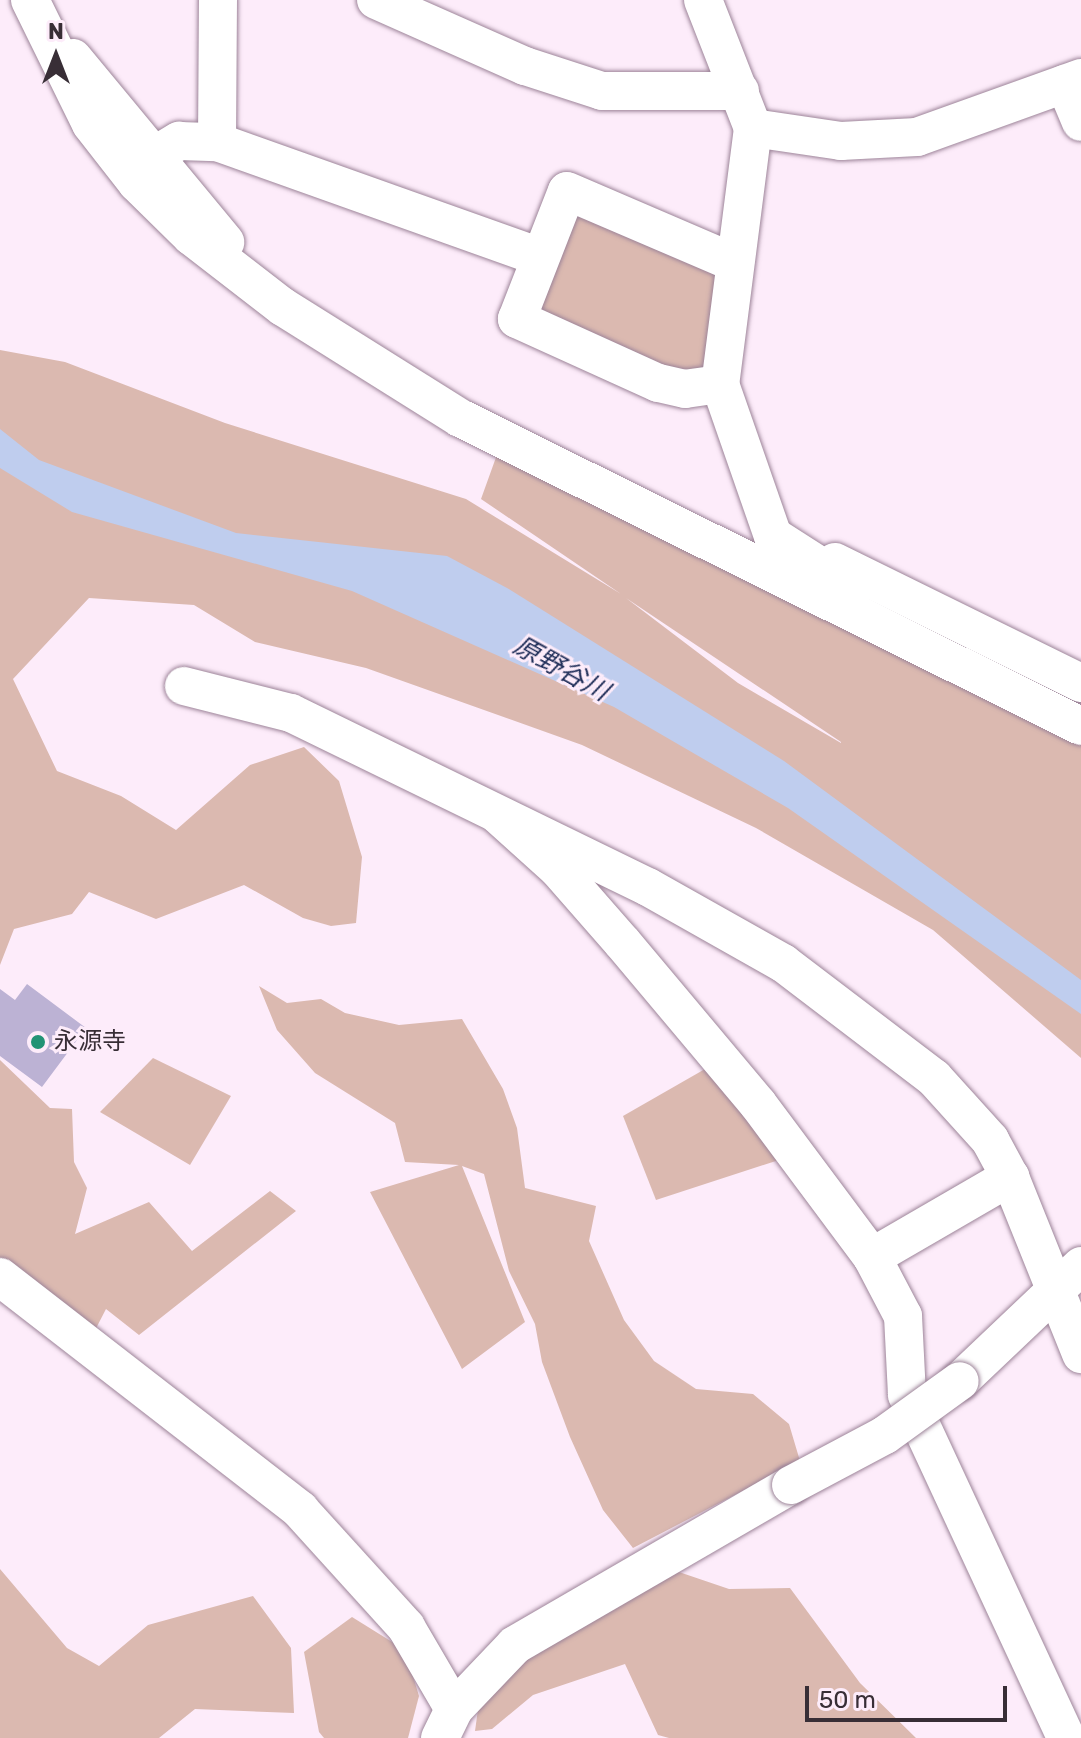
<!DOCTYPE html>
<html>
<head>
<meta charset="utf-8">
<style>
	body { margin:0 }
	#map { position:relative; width:1081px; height:1738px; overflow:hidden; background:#fdecfa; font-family:Rubik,"Noto Sans JP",sans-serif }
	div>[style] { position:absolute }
	.green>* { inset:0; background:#dbb9b0 }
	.water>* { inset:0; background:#bfcdee }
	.building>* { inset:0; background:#bcb2d4 }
	.roads { filter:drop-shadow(0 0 2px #9d8499) drop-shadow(0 0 2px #9d8499) }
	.minor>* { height:38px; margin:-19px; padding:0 19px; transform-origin:19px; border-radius:19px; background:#fff }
	.bridges { filter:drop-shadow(0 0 2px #9d8499) drop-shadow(0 0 2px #9d8499) }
	.minor-bridge>* { height:38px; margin:-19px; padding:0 19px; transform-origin:19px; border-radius:19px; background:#fff }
	.dots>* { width:22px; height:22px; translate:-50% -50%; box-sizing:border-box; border:4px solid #fdecfa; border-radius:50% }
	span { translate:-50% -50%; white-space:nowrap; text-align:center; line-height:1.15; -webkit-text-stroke:6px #fdecfa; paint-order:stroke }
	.poi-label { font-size:24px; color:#382e36 }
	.left { translate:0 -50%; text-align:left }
	.water-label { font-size:26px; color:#1d2c57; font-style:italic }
	.north { position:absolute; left:16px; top:16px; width:80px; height:80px; -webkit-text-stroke:6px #fdecfa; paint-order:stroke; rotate:0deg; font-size:22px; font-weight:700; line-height:32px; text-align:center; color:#382e36 }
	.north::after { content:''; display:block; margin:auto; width:28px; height:36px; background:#382e36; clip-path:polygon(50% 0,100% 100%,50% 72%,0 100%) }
	.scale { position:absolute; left:805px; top:1686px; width:202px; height:36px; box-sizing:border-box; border:4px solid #382e36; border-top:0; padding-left:10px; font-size:24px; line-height:28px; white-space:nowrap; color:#382e36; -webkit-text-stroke:6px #fdecfa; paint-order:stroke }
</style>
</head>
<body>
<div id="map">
	<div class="green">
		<div style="clip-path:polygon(569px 198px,729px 268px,713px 378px,687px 382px,524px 316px)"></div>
		<div style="clip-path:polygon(evenodd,0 350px,65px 362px,225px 423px,466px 499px,621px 594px,481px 499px,499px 449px,1081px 745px,1081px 1058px,933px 930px,756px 828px,582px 745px,366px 668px,255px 642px,194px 605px,89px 598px,13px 679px,57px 771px,121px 796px,176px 830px,250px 765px,304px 747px,339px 781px,362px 857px,356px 923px,331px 926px,303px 918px,244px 885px,156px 919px,89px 892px,72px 914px,14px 929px,0 965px,0 350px,626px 598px,841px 742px,841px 743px,738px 683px,626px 598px)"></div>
		<div style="clip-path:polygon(259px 986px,287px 1003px,321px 999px,345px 1013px,399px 1025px,462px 1019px,503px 1089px,517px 1128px,525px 1188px,596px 1206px,589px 1241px,624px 1320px,654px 1361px,696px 1389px,753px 1394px,789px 1424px,800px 1461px,633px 1548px,603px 1510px,570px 1437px,542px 1362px,535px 1324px,509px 1271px,484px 1174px,462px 1166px,525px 1322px,462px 1369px,370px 1192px,459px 1165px,405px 1162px,395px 1123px,315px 1073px,277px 1030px)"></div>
		<div style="clip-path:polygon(153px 1058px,231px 1096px,190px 1165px,100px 1112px)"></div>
		<div style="clip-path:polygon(0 1060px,50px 1108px,72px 1109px,74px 1162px,87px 1188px,75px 1234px,149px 1202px,192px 1251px,270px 1191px,296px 1211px,139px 1335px,106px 1309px,90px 1340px,0 1267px)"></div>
		<div style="clip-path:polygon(712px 1065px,782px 1159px,656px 1200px,623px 1116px)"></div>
		<div style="clip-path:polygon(0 1569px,67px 1648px,99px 1666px,148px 1625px,253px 1596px,291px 1648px,294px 1713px,195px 1709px,159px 1738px,0 1738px)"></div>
		<div style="clip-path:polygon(676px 1571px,729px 1589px,790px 1588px,860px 1683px,916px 1738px,669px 1738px,658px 1735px,625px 1664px,533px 1695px,492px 1729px,475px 1731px,481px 1688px,522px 1657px)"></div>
		<div style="clip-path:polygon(352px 1617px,405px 1650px,419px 1696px,408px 1738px,324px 1738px,319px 1732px,304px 1652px)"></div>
	</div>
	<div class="water">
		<div style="clip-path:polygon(0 429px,39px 460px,236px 533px,447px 556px,507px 588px,784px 761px,1081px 980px,1081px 1014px,788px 808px,614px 707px,352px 591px,72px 512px,0 468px)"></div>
	</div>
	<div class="building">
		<div style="clip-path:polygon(27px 984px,86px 1028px,42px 1087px,0 1056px,0 989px,15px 1000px)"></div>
	</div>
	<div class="roads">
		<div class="minor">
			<div style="left:30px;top:0;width:138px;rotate:63.8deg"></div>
			<div style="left:91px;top:124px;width:75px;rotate:52.1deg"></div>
			<div style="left:137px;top:183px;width:76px;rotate:44.5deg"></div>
			<div style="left:191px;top:236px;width:116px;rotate:37.7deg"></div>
			<div style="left:283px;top:307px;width:209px;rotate:32.1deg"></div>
			<div style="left:460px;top:418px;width:693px;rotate:26.38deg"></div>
			<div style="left:376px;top:0;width:163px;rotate:23.9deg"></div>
			<div style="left:525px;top:66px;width:81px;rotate:18deg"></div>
			<div style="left:602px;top:91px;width:138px"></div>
			<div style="left:703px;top:0;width:137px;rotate:68.7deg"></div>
			<div style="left:753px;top:128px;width:258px;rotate:97.3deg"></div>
			<div style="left:720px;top:384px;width:35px;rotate:172deg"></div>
			<div style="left:685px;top:389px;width:28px;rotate:-167deg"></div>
			<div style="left:658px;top:383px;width:155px;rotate:-155.6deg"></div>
			<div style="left:517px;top:319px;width:137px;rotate:-68.7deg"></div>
			<div style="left:567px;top:191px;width:183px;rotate:23.2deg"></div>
			<div style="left:73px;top:58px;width:239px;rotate:50.4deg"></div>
			<div style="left:1065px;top:84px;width:41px;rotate:67.2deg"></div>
			<div style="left:753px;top:128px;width:89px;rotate:8.4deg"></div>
			<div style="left:841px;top:141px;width:76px;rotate:-3deg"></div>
			<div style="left:917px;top:137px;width:174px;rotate:-19.8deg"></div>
			<div style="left:217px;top:142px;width:142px;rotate:-89.6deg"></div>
			<div style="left:157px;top:154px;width:26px;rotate:-31deg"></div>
			<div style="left:179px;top:141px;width:38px;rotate:2deg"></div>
			<div style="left:217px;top:142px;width:341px;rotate:19.6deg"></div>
			<div style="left:720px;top:384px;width:161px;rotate:70.8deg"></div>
			<div style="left:773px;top:536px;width:96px;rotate:32.7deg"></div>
			<div style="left:835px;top:562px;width:274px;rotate:26.2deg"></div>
			<div style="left:184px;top:686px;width:110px;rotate:14.2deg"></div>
			<div style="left:291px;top:713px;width:397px;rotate:26deg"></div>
			<div style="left:648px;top:887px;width:155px;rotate:29.4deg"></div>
			<div style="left:783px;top:963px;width:190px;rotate:37.3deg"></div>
			<div style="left:934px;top:1078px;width:84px;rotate:47.9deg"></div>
			<div style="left:990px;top:1140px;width:42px;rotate:61.6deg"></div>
			<div style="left:498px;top:815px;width:81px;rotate:42deg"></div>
			<div style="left:558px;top:869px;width:97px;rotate:48.8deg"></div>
			<div style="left:622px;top:942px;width:212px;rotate:50deg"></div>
			<div style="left:758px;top:1104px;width:191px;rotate:53.3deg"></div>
			<div style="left:872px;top:1257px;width:67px;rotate:62.3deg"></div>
			<div style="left:903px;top:1316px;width:79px;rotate:87.1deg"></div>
			<div style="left:907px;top:1395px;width:378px;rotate:65.1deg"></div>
			<div style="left:872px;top:1257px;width:160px;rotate:-30.1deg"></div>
			<div style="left:1010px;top:1177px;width:191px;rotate:68.1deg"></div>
			<div style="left:0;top:1277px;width:380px;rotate:37.8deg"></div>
			<div style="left:300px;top:1510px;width:158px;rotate:47.8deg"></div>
			<div style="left:406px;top:1627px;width:95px;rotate:59.7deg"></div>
			<div style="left:960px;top:1381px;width:167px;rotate:-43.5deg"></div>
			<div style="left:440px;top:1738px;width:32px;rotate:-64deg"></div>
			<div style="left:454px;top:1709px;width:88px;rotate:-46.4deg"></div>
			<div style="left:515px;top:1645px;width:319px;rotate:-30.1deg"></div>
		</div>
	</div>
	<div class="bridges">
		<div class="minor-bridge">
			<div style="left:791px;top:1485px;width:106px;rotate:-28deg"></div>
			<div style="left:885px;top:1435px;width:92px;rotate:-35.8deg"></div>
		</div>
	</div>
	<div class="dots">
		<div style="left:38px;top:1042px;background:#229375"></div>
	</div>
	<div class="poi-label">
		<span class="left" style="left:54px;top:1042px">永源寺</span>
	</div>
	<div class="water-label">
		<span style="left:561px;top:669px;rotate:29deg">原野谷川</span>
	</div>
	<div class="north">N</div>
	<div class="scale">50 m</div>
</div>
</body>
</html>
